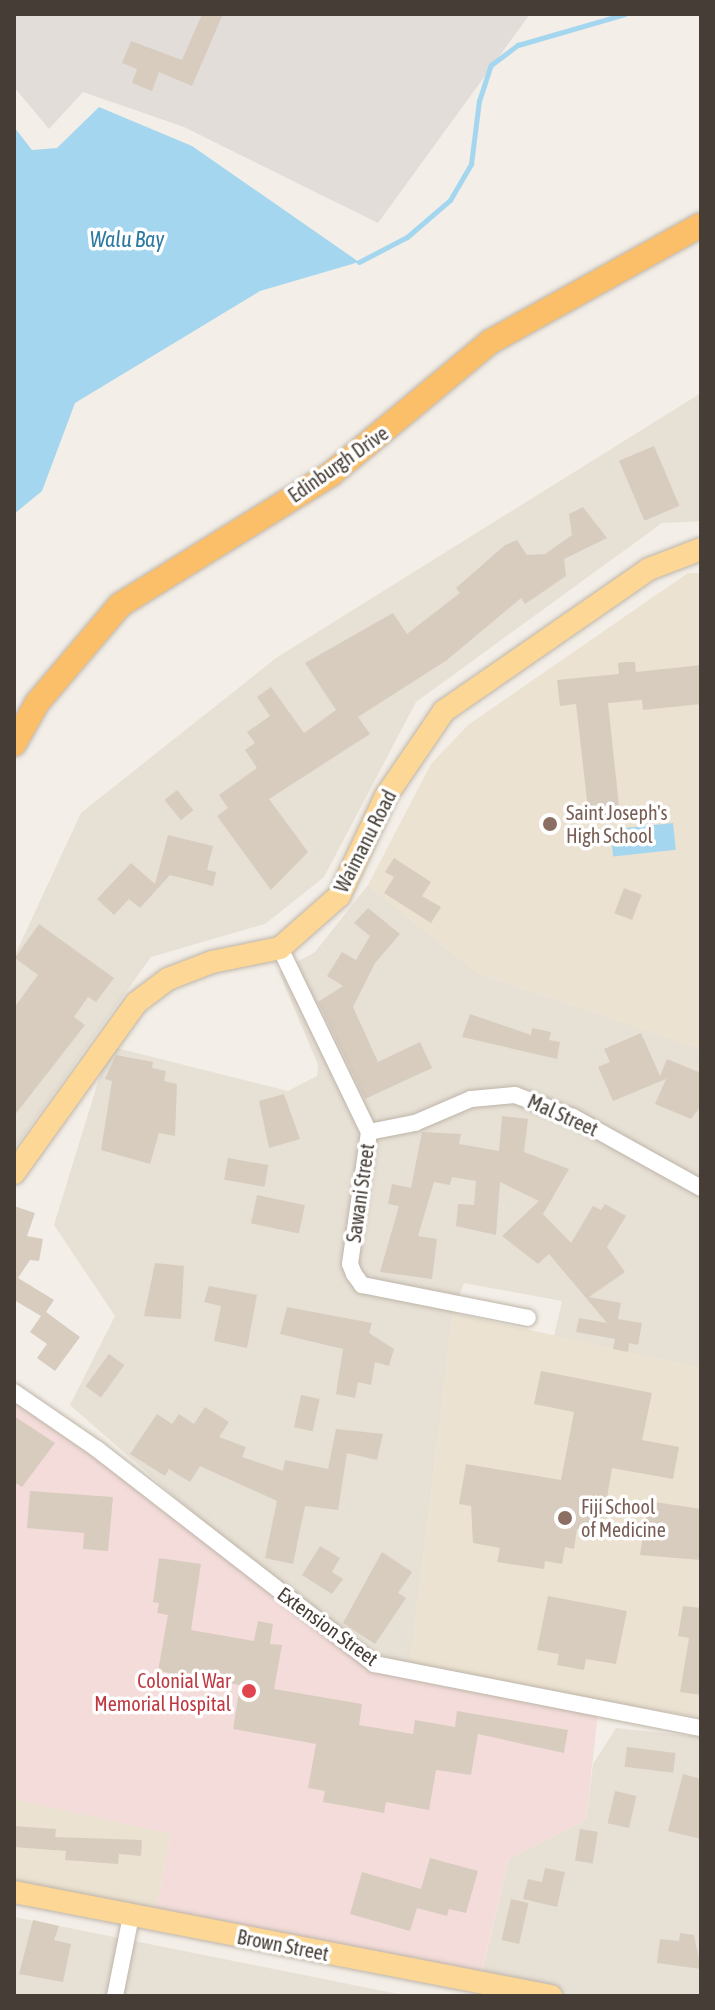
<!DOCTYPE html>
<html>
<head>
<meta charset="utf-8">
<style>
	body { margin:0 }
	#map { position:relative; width:715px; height:2010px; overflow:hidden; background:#f3eee7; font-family:"Asap Condensed",sans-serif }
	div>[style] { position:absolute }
	.residential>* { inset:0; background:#e7e0d5 }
	.industrial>* { inset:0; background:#e2ddd8 }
	.education>* { inset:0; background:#ece2d1 }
	.medical>* { inset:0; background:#f4dcda }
	.water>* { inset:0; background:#a4d7ef; transform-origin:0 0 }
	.stream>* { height:5px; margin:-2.5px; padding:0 2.5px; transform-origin:2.5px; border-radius:2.5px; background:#a4d7ef }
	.building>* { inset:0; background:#d8ccbf; transform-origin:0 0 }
	.roads { filter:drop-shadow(0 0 2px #beb5a9) drop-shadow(0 0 2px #beb5a9) }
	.minor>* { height:16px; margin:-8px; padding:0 8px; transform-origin:8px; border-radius:8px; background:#fff }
	.major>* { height:22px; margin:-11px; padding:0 11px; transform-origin:11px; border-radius:11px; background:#fdd796 }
	.highway>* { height:24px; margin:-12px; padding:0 12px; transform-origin:12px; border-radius:12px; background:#fbbe69 }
	.dots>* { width:22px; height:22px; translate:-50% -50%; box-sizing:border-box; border:4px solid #fff; border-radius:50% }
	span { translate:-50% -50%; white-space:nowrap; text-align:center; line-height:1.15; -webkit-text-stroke:7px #fff; paint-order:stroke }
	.street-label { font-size:20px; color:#463e36 }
	.education-label { font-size:20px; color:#785e54 }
	.left { translate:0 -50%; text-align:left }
	.health-label { font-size:20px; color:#be3a42 }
	.right { translate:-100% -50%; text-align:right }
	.water-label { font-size:22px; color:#2d79a0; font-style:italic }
	.frame { position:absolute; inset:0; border:16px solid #463e36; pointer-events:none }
</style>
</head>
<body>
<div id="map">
	<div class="residential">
		<div style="clip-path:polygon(701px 393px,701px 521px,662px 523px,416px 702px,324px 877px,265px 924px,151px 957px,14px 1149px,14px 957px,81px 813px,276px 658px)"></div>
		<div style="clip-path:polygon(368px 885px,477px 973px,701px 1049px,701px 1368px,554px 1336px,562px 1301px,464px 1283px,453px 1313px,410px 1667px,362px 1648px,224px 1540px,70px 1405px,115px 1316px,54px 1225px,109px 1046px,288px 1091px,317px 1076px,318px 1065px,279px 972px,315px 952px)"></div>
		<div style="clip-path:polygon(616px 1728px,701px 1737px,701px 1996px,476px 1996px,509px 1859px,586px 1820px,593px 1764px)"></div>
		<div style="clip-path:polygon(14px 1917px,59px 1926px,408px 1996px,14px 1996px)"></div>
	</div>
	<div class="industrial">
		<div style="clip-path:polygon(14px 14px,530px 14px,378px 223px,184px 127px,83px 92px,49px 129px,14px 87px)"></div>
	</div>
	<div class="education">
		<div style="clip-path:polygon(688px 573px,701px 573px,701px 1049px,477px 973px,368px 885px,431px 764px,468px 725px)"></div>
		<div style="clip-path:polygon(453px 1313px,701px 1368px,701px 1718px,410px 1667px)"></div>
		<div style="clip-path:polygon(14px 1799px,171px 1834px,156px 1911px,14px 1885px)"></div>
	</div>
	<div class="medical">
		<div style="clip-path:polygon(14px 1401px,95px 1456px,369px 1670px,598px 1712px,586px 1820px,509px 1859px,481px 1973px,156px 1911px,171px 1834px,14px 1799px)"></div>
	</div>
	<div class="water">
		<div style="clip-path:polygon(99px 107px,192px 146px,359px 262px,260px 291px,75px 403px,42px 491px,14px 514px,14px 127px,32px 150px,57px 148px)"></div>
		<div style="left:673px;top:823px;width:27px;height:63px;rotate:84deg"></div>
	</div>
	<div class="stream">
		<div style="left:359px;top:262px;width:54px;rotate:-27.5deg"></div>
		<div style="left:407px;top:237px;width:57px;rotate:-40.7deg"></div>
		<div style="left:450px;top:200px;width:42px;rotate:-59.7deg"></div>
		<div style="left:471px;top:164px;width:64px;rotate:-82.8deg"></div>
		<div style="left:479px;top:101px;width:38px;rotate:-72deg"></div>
		<div style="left:491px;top:65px;width:34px;rotate:-37deg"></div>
		<div style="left:518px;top:45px;width:111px;rotate:-16.2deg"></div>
	</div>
	<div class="building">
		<div style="clip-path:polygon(202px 14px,223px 14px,192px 86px,159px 72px,152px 91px,132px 83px,137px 69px,122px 63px,131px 41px,182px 60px)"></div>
		<div style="left:654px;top:446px;width:65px;height:38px;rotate:67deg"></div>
		<div style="clip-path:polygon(583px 507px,607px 538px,564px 559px,566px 576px,525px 604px,521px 598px,447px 660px,358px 717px,370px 734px,269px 799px,308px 852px,271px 890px,217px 816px,228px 808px,219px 795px,257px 768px,245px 750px,255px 743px,247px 732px,270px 716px,257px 697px,271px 687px,304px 733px,336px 710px,305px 663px,393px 613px,407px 634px,460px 593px,456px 588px,505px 545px,517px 540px,527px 555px,545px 554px,572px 535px,569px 514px)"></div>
		<div style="clip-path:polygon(626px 662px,635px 662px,636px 672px,701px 665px,701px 704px,643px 710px,642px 700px,608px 703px,620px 815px,589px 818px,576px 704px,560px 706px,557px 680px,619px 674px,618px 663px)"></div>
		<div style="left:177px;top:790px;width:26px;height:16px;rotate:51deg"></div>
		<div style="clip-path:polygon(168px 835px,213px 846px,207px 870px,216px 872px,213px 886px,170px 875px,140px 908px,129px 899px,114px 915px,97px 899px,131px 863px,155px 884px)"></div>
		<div style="clip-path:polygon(394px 858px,431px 882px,422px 896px,441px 907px,431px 923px,384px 893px,394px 877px,385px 872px)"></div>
		<div style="left:624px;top:888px;width:19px;height:27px;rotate:21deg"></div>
		<div style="clip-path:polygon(368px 908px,400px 934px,375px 963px,353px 1007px,378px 1062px,420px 1042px,432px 1068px,365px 1099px,318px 1002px,343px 986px,327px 976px,342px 952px,356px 960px,370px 936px,354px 923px)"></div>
		<div style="clip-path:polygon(39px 924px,114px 978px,96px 1002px,88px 997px,74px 1017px,85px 1025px,14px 1116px,14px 1008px,38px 975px,15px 958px)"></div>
		<div style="clip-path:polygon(470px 1014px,531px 1035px,532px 1028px,551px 1032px,549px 1040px,560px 1042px,557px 1059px,462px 1037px)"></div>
		<div style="clip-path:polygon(641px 1033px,660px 1076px,667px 1059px,701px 1073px,701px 1106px,691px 1119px,655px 1104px,666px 1079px,613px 1101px,598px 1067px,610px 1062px,604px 1049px)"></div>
		<div style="clip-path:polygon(116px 1055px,153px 1062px,152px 1068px,166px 1071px,164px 1081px,177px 1084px,175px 1136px,159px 1133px,150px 1164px,101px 1150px,112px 1081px,105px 1079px)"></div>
		<div style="clip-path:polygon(284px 1094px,300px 1139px,269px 1148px,259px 1101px)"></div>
		<div style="clip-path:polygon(502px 1116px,528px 1119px,524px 1152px,569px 1169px,543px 1214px,571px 1243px,593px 1206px,601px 1210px,605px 1204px,626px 1216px,607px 1247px,625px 1272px,589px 1297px,621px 1303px,618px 1319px,642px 1323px,638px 1345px,629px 1343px,628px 1352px,613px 1349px,615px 1339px,576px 1332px,579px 1318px,607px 1323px,549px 1254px,538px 1264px,502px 1236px,539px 1201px,500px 1182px,496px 1235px,456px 1226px,458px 1204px,474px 1205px,476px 1181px,452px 1177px,450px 1185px,434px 1182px,418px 1236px,437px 1239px,432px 1279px,380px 1272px,399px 1206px,388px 1204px,392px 1184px,411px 1188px,422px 1132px,461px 1134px,459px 1144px,499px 1151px)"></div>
		<div style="left:228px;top:1158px;width:41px;height:22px;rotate:10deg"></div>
		<div style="left:257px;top:1195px;width:49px;height:29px;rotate:12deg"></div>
		<div style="clip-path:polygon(14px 1206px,35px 1213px,27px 1236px,43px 1239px,39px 1261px,30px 1260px,18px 1278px,54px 1300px,46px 1312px,80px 1337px,55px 1371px,37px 1358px,47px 1344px,30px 1332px,41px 1316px,14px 1300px)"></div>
		<div style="clip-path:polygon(155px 1263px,184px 1266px,181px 1319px,144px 1316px)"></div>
		<div style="clip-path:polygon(209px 1286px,257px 1295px,247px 1348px,214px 1341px,221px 1306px,204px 1302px)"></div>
		<div style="clip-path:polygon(287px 1307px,372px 1323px,369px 1333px,394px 1349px,389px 1366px,375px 1362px,371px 1385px,358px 1382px,355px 1398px,336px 1394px,343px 1349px,280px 1334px)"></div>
		<div style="left:109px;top:1354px;width:19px;height:40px;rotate:36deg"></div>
		<div style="clip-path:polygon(541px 1371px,652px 1393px,642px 1440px,679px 1447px,673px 1479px,612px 1468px,601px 1533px,577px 1529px,574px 1549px,565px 1547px,562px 1564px,545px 1561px,544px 1569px,497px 1562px,500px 1548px,473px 1543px,471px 1506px,459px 1504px,466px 1464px,561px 1480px,574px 1412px,534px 1404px)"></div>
		<div style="left:301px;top:1395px;width:19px;height:33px;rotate:12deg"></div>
		<div style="clip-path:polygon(205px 1407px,229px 1422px,219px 1437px,246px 1447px,242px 1457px,283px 1471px,285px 1460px,328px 1469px,336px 1429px,383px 1434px,377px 1460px,347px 1453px,338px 1510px,305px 1506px,293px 1564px,265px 1558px,277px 1501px,200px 1466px,190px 1482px,169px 1469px,165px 1476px,130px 1454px,157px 1414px,172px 1424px,179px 1414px,194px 1424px)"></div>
		<div style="clip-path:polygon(14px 1416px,55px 1443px,22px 1487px,14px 1482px)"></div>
		<div style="clip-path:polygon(30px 1491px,113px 1497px,108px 1551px,83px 1549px,84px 1533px,27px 1528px)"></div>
		<div style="clip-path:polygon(648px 1501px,701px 1509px,701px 1560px,640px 1555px)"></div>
		<div style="clip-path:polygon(320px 1546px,340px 1558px,332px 1572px,343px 1579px,332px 1594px,302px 1575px)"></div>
		<div style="clip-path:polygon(382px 1552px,412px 1572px,398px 1593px,406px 1598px,375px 1644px,343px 1623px)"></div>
		<div style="clip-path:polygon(159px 1558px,201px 1564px,191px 1630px,254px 1641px,258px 1621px,273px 1624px,270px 1644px,282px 1645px,274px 1689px,362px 1704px,359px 1725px,413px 1734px,415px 1720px,455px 1727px,457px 1711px,568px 1730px,564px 1753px,478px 1734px,471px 1775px,436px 1770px,429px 1810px,386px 1802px,384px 1813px,323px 1802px,325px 1791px,308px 1788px,316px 1744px,233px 1729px,240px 1685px,158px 1671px,168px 1615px,157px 1613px,159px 1603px,153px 1602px)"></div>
		<div style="clip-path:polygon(548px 1596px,627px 1611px,616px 1664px,586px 1659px,584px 1670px,557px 1665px,559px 1654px,537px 1650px)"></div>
		<div style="clip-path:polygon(683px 1606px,701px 1608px,701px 1695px,680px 1692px,689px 1638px,678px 1636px)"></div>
		<div style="left:627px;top:1747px;width:49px;height:20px;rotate:7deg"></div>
		<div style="clip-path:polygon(683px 1774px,701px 1779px,701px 1839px,668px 1831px)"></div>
		<div style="left:615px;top:1791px;width:22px;height:33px;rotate:13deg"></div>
		<div style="clip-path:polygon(14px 1826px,56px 1829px,55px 1837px,142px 1840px,141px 1856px,119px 1854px,118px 1864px,65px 1860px,66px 1851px,14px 1847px)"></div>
		<div style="left:580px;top:1829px;width:18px;height:32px;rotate:9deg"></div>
		<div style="clip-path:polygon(430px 1858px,478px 1871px,466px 1913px,449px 1909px,447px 1916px,417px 1908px,410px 1931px,350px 1914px,362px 1872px,421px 1889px)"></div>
		<div style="clip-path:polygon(545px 1868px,565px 1872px,557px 1907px,523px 1899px,528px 1879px,542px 1882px)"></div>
		<div style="left:511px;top:1899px;width:18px;height:42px;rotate:13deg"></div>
		<div style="clip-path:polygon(33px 1920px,59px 1926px,54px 1940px,71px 1944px,63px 1982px,19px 1974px)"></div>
		<div style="clip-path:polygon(680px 1933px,694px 1935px,701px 1969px,657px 1963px,660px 1939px,679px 1941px)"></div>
	</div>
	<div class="roads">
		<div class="minor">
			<div style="left:280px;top:948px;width:204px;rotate:64.2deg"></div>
			<div style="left:369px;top:1132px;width:133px;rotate:98.2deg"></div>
			<div style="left:350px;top:1264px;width:11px;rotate:68deg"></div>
			<div style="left:354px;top:1274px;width:14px;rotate:54deg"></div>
			<div style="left:362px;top:1285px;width:169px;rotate:11.2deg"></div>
			<div style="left:369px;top:1132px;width:47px;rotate:-11.1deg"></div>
			<div style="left:415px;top:1123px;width:61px;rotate:-23.2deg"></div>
			<div style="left:471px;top:1099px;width:44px;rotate:-5.2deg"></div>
			<div style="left:515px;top:1095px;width:62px;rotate:20.8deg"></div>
			<div style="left:573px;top:1117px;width:146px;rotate:29deg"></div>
			<div style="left:14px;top:1392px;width:101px;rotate:34.5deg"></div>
			<div style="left:97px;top:1449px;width:351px;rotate:37.8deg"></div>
			<div style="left:374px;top:1664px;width:333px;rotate:11.1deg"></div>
			<div style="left:115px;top:1996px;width:82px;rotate:-78.7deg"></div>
		</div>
		<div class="major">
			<div style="left:14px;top:1173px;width:209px;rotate:-54.3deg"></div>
			<div style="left:136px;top:1003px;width:40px;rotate:-37deg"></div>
			<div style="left:168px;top:979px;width:47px;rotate:-21.1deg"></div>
			<div style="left:212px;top:962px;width:69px;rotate:-11.6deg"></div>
			<div style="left:280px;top:948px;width:79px;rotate:-41.4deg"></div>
			<div style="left:339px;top:896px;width:110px;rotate:-64.8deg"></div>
			<div style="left:386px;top:796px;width:103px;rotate:-55.7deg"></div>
			<div style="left:444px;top:711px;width:249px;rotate:-34.7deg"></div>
			<div style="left:649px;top:569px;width:56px;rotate:-21deg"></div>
			<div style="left:14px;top:1892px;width:547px;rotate:10.96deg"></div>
		</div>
		<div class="highway">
			<div style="left:14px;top:744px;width:47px;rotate:-60.7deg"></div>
			<div style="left:37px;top:703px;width:128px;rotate:-49.7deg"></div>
			<div style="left:120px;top:605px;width:248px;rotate:-31.8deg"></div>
			<div style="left:331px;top:474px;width:207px;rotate:-39.7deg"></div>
			<div style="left:490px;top:342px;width:241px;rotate:-29deg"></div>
		</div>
	</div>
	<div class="dots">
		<div style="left:550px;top:824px;background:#8d6e63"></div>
		<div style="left:565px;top:1518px;background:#8d6e63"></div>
		<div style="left:249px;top:1691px;background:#e0444e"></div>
	</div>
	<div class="street-label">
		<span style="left:338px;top:464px;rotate:-35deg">Edinburgh Drive</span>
		<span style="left:365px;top:841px;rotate:-63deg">Waimanu Road</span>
		<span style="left:563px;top:1115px;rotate:24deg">Mal Street</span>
		<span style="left:360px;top:1193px;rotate:-82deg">Sawani Street</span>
		<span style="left:328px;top:1626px;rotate:36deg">Extension Street</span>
		<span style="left:283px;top:1945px;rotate:11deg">Brown Street</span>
	</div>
	<div class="education-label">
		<span class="left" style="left:566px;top:824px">Saint Joseph's<br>High School</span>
		<span class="left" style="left:581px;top:1518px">Fiji School<br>of Medicine</span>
	</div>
	<div class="health-label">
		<span class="right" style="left:231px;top:1692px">Colonial War<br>Memorial Hospital</span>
	</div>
	<div class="water-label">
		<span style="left:127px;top:240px">Walu Bay</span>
	</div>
	<div class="frame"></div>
</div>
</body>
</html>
